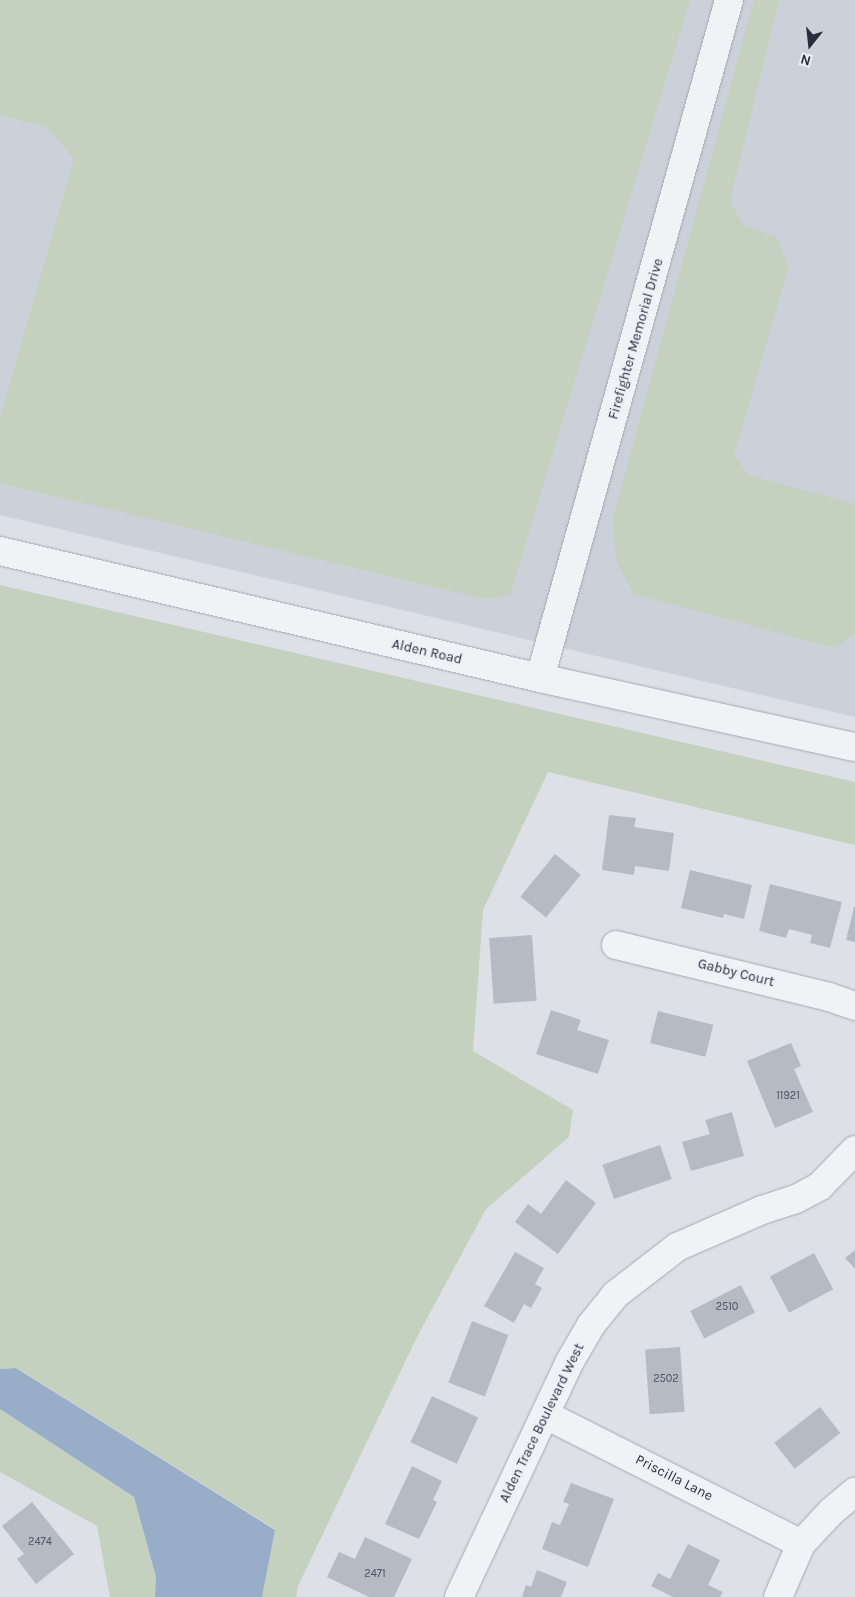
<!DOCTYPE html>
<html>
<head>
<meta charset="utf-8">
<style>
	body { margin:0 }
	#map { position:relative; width:855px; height:1597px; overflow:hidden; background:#dde1e7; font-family:Karla,sans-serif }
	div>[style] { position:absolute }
	.built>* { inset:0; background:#cbd0d9 }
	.green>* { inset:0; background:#c3d1be }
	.water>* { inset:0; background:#98aec8 }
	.building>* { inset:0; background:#b5bac4; transform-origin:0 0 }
	.roads { filter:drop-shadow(0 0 1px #a3a8b1) drop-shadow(0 0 1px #a3a8b1) }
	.minor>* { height:28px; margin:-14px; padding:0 14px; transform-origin:14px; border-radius:14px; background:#f0f2f6 }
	span { translate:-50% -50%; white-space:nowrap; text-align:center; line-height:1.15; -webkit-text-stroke:5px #edf0f5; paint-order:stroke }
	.number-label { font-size:11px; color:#4a5160 }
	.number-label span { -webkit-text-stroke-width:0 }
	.street-label { font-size:14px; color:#272e3e }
	.north { position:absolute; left:785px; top:20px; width:50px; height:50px; -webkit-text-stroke:4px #edf0f5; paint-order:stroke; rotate:196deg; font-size:14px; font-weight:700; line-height:20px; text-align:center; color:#272e3e }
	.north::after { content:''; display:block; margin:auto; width:18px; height:22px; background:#272e3e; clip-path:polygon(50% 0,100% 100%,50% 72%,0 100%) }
</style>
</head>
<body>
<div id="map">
	<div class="built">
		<div style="clip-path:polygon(0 0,855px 0,855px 717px,0 515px)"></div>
	</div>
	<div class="green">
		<div style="clip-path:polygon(0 0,690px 0,510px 595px,485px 599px,0 483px,0 418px,74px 159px,47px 127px,0 115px)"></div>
		<div style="clip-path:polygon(754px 0,779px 0,730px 201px,744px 226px,776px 237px,789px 266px,734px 455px,748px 475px,855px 504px,855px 634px,835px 648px,634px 594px,616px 561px,613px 518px)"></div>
		<div style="clip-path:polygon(0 585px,855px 782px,855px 845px,548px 772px,483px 910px,473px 1051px,573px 1110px,569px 1137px,486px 1209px,417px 1337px,298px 1586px,296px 1597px,262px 1597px,275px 1529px,17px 1368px,0 1369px)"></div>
		<div style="clip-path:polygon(0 1409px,134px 1497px,156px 1577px,155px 1597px,110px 1597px,97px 1526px,0 1472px)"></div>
	</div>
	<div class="water">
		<div style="clip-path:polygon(16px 1368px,275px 1530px,262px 1597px,155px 1597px,156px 1577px,134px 1497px,0 1409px,0 1369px)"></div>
	</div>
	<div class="building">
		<div style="clip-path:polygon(609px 815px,636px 818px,634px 827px,674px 833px,669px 871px,635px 866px,634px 875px,602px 870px)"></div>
		<div style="left:555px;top:854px;width:33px;height:55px;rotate:39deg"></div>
		<div style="clip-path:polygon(690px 870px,752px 885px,744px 919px,724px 914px,723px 918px,681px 908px)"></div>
		<div style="clip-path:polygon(770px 884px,842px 902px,830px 948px,810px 943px,812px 935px,789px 929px,786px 938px,759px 931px)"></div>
		<div style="clip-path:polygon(854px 907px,855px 907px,855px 942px,846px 940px)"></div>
		<div style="left:532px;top:935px;width:66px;height:43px;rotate:86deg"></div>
		<div style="clip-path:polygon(551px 1010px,581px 1020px,577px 1030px,609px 1040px,598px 1074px,536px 1054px)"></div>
		<div style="left:658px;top:1011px;width:57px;height:33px;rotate:14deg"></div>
		<div style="clip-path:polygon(791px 1043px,801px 1066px,794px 1069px,813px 1112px,775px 1128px,747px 1061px)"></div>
		<div style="clip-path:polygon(732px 1112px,744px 1156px,691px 1171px,682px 1142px,710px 1134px,705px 1120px)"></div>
		<div style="left:660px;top:1145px;width:36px;height:61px;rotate:71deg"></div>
		<div style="clip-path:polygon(566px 1180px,596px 1203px,558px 1254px,515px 1222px,528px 1204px,541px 1214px)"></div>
		<div style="clip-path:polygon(855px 1250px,855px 1269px,845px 1258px)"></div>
		<div style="clip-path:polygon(515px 1252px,544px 1268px,535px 1284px,542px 1288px,531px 1308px,524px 1304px,514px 1323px,484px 1306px)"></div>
		<div style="left:814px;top:1253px;width:41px;height:50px;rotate:62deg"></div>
		<div style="left:741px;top:1285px;width:31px;height:57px;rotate:63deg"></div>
		<div style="left:472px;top:1321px;width:39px;height:66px;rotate:21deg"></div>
		<div style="left:680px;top:1347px;width:65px;height:35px;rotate:86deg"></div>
		<div style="left:432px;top:1396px;width:51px;height:51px;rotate:25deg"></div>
		<div style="left:820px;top:1407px;width:33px;height:58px;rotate:52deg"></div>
		<div style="clip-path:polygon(412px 1466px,442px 1481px,433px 1500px,437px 1502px,419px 1539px,385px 1524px)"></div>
		<div style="clip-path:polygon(571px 1483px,614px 1499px,588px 1567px,542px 1549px,552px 1522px,560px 1525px,569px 1504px,563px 1502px)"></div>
		<div style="clip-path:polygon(32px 1502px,74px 1554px,36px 1584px,17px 1559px,24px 1554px,2px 1526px)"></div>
		<div style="clip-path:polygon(365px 1537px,412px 1559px,394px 1597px,369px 1597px,327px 1577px,339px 1552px,355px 1559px)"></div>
		<div style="clip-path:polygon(688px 1544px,720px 1560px,708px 1585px,723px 1592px,720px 1597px,673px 1597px,651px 1586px,658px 1573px,670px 1579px)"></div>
		<div style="clip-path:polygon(537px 1570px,567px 1582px,561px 1597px,522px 1597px,526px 1585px,531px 1587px)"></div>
	</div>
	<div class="roads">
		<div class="minor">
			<div style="left:0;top:551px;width:555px;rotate:13.23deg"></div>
			<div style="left:540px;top:678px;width:322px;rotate:12.4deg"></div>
			<div style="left:540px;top:678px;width:704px;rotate:-74.42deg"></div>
			<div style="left:616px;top:945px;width:219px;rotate:13.7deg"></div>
			<div style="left:829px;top:997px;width:28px;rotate:19deg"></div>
			<div style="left:546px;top:1415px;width:286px;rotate:26.8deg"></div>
			<div style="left:459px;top:1597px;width:259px;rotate:-64.8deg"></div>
			<div style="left:569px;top:1363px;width:44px;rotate:-59.9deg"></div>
			<div style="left:591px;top:1325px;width:38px;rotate:-51deg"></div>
			<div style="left:615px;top:1295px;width:78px;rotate:-37.7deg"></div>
			<div style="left:677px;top:1247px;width:93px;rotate:-23.5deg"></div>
			<div style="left:762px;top:1210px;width:36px;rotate:-18deg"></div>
			<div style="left:796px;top:1199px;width:27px;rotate:-28deg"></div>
			<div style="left:820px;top:1186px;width:50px;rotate:-45.8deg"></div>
			<div style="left:778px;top:1597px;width:58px;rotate:-66.5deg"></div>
			<div style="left:801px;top:1544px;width:45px;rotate:-46.8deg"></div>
			<div style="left:832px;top:1511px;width:30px;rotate:-40deg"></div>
		</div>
	</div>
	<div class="number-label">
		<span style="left:788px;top:1096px">11921</span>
		<span style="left:727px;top:1307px">2510</span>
		<span style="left:666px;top:1379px">2502</span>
		<span style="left:40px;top:1542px">2474</span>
		<span style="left:375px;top:1574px">2471</span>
	</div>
	<div class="street-label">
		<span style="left:636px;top:339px;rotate:-74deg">Firefighter Memorial Drive</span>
		<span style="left:427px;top:652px;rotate:13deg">Alden Road</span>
		<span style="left:736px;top:973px;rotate:14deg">Gabby Court</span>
		<span style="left:542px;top:1423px;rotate:-64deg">Alden Trace Boulevard West</span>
		<span style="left:674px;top:1478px;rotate:27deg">Priscilla Lane</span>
	</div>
	<div class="north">N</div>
</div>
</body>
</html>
